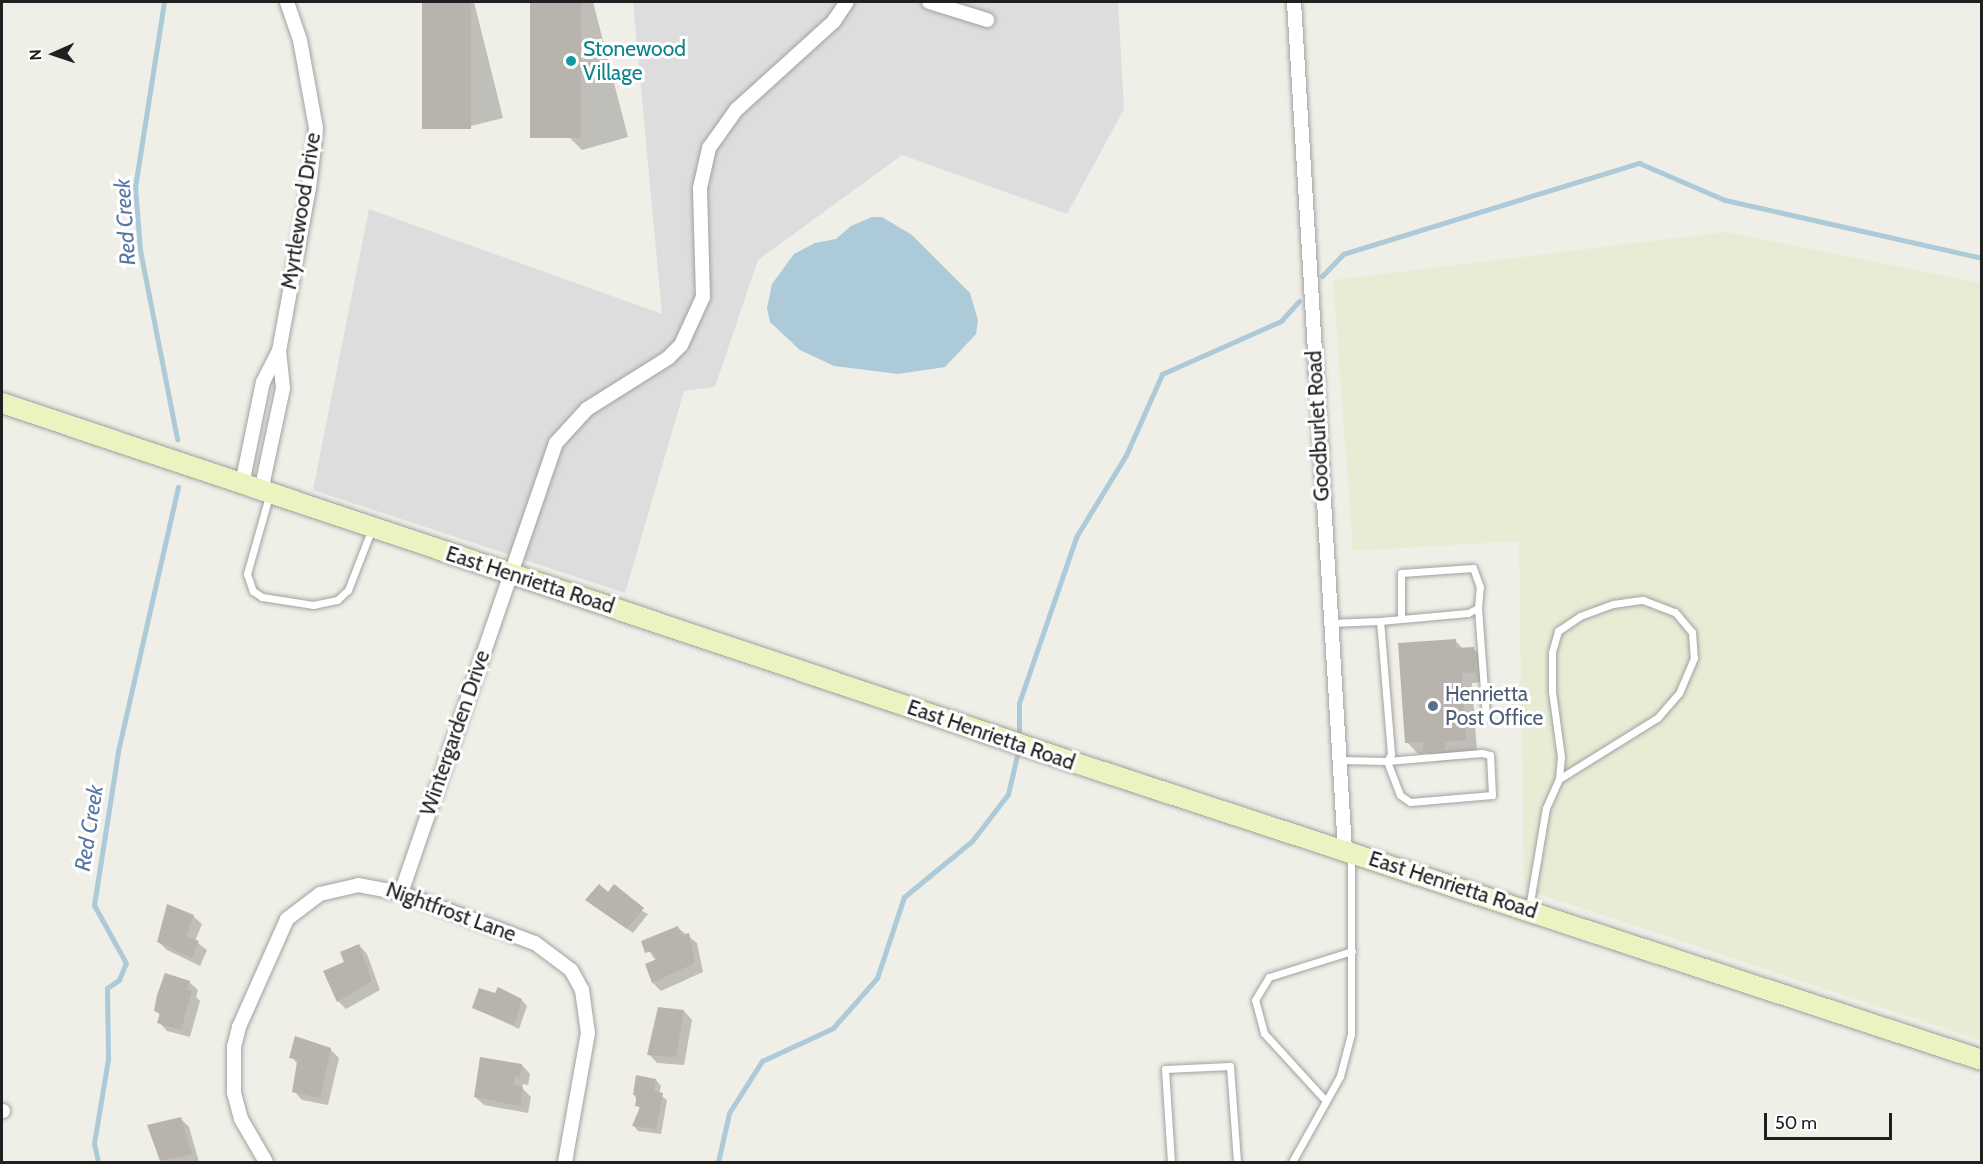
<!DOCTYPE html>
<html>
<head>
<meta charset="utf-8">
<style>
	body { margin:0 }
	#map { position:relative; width:1983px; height:1164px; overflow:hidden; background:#efeee7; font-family:Cabin,sans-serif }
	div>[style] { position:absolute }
	.residential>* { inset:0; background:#dedddd }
	.farmland>* { inset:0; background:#e8ecd5 }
	.water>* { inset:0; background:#accad8 }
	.shadow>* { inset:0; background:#0003 }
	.stream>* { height:5px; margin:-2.5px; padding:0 2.5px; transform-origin:2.5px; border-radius:2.5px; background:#accad8 }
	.building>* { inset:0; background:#b9b3ad; transform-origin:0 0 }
	.roads { filter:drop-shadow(0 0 2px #a1a1a1) drop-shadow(0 0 2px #a1a1a1) }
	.lane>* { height:7px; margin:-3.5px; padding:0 3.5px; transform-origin:3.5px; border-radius:3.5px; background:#fff }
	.street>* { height:14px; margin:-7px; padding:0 7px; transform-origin:7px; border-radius:7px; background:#fff }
	.secondary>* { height:20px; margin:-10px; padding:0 10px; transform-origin:10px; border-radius:10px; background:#ecf3c1 }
	.dots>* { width:16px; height:16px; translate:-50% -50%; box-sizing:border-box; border:3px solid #fff; border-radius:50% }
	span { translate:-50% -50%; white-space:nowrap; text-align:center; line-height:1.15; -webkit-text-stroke:6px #fff; paint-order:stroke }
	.culture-label { font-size:21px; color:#0d838f }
	.left { translate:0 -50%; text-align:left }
	.street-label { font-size:21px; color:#202020 }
	.service-label { font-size:21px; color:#4e5e75 }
	.water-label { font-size:22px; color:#5676a6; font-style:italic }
	.frame { position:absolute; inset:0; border:3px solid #202020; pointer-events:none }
	.north { position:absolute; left:24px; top:24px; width:60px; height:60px; -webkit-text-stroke:4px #fff; paint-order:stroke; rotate:267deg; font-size:16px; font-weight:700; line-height:24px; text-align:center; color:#202020 }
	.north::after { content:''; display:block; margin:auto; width:21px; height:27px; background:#202020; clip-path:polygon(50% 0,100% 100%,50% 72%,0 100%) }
	.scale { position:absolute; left:1764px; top:1113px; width:128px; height:27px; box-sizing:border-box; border:3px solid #202020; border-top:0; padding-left:8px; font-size:18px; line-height:21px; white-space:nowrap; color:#202020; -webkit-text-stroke:4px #fff; paint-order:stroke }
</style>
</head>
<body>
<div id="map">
	<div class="residential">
		<div style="clip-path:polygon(633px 2px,1118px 2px,1124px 109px,1067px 214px,902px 155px,758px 260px,715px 387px,684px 391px,625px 593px,313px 490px,369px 209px,662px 314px)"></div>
	</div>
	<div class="farmland">
		<div style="clip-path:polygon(1726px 232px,1981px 283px,1981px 1040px,1524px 889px,1519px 541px,1353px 551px,1333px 280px)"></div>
	</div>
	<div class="water">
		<div style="clip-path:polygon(872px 217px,882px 217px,912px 235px,970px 293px,978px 320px,976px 334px,945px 367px,898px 374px,834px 366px,800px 350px,770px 322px,767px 308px,772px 284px,794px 254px,815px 243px,836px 239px,851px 226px)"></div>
	</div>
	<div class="shadow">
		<div style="clip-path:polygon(424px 2px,474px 2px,503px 118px,459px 129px,453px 124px)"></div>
		<div style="clip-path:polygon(532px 2px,593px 2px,628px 137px,582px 150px,566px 134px)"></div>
		<div style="clip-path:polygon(1455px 640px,1463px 649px,1473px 648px,1485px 660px,1486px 682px,1472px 683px,1477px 751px,1455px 753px,1456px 760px,1436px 762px,1428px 753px,1418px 754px,1407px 742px)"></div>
		<div style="clip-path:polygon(609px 894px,648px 914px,633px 933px,593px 905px)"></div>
		<div style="clip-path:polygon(193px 916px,202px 924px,195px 941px,207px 950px,200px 966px,167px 950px,158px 941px)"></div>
		<div style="clip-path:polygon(678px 928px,697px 943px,703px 972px,661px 991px,653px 983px,647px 965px,656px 961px,643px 942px)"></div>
		<div style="clip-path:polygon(359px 945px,367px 954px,380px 990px,346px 1009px,338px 1001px,346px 962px)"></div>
		<div style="clip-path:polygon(189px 982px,198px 990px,196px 997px,200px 1001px,190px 1037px,167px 1031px,159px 1022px,161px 1016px,156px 1011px)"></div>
		<div style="clip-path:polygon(522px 1000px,527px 1006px,519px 1029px,474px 1008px)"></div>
		<div style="clip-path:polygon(659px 1009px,684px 1011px,692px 1020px,684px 1065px,657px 1063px,649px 1054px)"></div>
		<div style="clip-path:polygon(330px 1049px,339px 1058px,328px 1105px,302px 1100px,294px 1091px,298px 1064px,291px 1057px)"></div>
		<div style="clip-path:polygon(522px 1065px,530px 1074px,528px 1085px,523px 1084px,522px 1088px,531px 1097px,528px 1113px,484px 1105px,475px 1097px)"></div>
		<div style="clip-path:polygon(656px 1080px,661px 1086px,659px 1094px,667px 1100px,661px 1134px,638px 1131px,633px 1125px,640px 1109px,634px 1094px)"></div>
		<div style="clip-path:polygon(181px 1119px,189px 1127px,199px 1162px,163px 1162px)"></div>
	</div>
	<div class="stream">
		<div style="left:164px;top:2px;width:187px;rotate:98.9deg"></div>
		<div style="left:135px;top:187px;width:63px;rotate:85.5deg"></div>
		<div style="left:140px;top:250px;width:193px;rotate:78.9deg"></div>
		<div style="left:1322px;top:276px;width:30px;rotate:-46deg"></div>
		<div style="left:1343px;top:254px;width:310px;rotate:-17.1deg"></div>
		<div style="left:1639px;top:163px;width:94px;rotate:23.3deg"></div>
		<div style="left:1725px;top:200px;width:263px;rotate:12.7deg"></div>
		<div style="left:1019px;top:738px;width:35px;rotate:-90deg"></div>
		<div style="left:1019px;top:703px;width:176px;rotate:-71deg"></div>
		<div style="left:1076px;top:537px;width:96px;rotate:-58.6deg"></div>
		<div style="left:1126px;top:455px;width:89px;rotate:-66deg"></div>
		<div style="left:1162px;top:374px;width:130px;rotate:-24deg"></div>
		<div style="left:1281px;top:321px;width:27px;rotate:-48deg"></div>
		<div style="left:98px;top:1162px;width:19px;rotate:-102deg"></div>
		<div style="left:94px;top:1143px;width:85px;rotate:-80.5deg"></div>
		<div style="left:108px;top:1059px;width:71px;rotate:-90.8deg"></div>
		<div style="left:107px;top:988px;width:14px;rotate:-34deg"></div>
		<div style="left:119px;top:980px;width:18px;rotate:-68deg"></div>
		<div style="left:126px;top:963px;width:66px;rotate:-118.9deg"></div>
		<div style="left:94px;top:905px;width:156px;rotate:-81.1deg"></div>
		<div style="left:118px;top:751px;width:271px;rotate:-77.2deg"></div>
		<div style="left:718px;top:1162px;width:50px;rotate:-77.3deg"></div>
		<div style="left:729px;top:1113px;width:62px;rotate:-57.6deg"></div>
		<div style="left:762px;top:1061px;width:78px;rotate:-24.9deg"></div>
		<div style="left:833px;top:1028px;width:67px;rotate:-48.7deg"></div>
		<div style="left:877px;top:978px;width:85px;rotate:-71.6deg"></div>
		<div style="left:904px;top:897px;width:88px;rotate:-39.5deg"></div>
		<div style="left:972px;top:841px;width:59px;rotate:-52.5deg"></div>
		<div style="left:1008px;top:794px;width:48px;rotate:-76.8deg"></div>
	</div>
	<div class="building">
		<div style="left:422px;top:2px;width:49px;height:127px"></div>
		<div style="left:530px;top:2px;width:51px;height:136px"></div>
		<div style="clip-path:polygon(1456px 639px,1456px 648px,1474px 647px,1476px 672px,1462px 673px,1466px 740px,1445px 742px,1445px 749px,1423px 751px,1423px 742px,1405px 743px,1398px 643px)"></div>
		<div style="clip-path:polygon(599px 884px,608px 892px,614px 884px,644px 908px,627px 929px,585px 900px)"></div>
		<div style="clip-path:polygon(167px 904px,194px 915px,186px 936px,199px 941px,192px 958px,157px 942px)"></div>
		<div style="clip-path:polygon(678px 926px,682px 935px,689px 933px,695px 963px,652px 983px,645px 964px,657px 959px,652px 951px,645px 953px,641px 941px)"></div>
		<div style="clip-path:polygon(359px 944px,372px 981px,337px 1002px,323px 971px,344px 962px,340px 952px)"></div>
		<div style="clip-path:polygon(165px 973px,190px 981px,187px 990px,192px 991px,181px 1030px,157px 1023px,160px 1013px,154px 1011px,157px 995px)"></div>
		<div style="clip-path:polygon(479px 988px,495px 993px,498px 987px,522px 999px,514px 1025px,472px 1008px)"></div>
		<div style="clip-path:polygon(658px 1007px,684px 1010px,676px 1057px,647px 1055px)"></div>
		<div style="clip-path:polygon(295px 1036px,331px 1048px,320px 1098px,292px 1092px,297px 1062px,302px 1060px,289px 1058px)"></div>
		<div style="clip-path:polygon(480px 1057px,522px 1064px,520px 1077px,515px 1076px,513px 1085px,523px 1087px,520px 1106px,474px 1097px)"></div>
		<div style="clip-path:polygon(636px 1075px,656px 1079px,654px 1091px,663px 1093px,656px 1129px,632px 1126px,640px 1107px,635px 1106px,637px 1095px,633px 1095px)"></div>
		<div style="clip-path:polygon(181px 1117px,192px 1154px,160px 1161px,147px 1125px)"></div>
	</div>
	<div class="roads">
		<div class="lane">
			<div style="left:269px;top:496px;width:81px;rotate:105.8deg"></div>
			<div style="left:247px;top:574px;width:18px;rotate:71deg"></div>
			<div style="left:253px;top:591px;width:11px;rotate:34deg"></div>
			<div style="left:262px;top:597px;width:52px;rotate:8.9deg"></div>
			<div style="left:313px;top:605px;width:25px;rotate:-12deg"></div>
			<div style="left:337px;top:600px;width:15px;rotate:-42deg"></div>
			<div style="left:348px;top:590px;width:66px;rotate:-68.8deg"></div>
			<div style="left:1478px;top:608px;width:109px;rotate:85.8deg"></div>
			<div style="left:1330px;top:623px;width:50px;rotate:-2.3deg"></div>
			<div style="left:1380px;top:621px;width:88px;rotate:-5.2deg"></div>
			<div style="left:1468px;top:613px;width:11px;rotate:-27deg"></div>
			<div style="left:1478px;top:608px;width:21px;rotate:-85deg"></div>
			<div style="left:1480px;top:587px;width:20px;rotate:-110deg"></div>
			<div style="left:1473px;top:568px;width:72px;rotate:176deg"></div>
			<div style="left:1401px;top:573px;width:46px;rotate:90deg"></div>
			<div style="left:1339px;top:760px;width:48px;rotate:1.2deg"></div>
			<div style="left:1387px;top:761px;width:95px;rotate:-4.8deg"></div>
			<div style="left:1482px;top:753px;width:8px;rotate:14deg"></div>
			<div style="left:1490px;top:755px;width:40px;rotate:87.1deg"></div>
			<div style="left:1492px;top:795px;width:82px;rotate:175.1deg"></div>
			<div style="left:1410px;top:802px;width:12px;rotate:-145deg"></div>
			<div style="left:1400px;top:795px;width:36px;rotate:-111deg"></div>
			<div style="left:1387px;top:761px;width:8px;rotate:-60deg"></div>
			<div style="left:1391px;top:754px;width:133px;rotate:-94.7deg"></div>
			<div style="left:1529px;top:908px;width:101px;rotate:-80.4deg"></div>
			<div style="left:1546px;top:808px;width:32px;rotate:-66deg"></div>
			<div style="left:1559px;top:779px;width:22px;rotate:-85deg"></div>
			<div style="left:1561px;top:757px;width:67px;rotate:-97.8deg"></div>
			<div style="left:1552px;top:691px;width:39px;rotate:-90deg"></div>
			<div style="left:1552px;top:652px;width:22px;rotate:-74deg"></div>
			<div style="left:1558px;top:631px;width:27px;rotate:-34deg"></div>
			<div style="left:1580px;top:616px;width:35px;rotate:-20deg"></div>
			<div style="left:1613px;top:604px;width:30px;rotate:-8deg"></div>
			<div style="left:1643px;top:600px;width:34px;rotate:21deg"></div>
			<div style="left:1675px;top:612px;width:26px;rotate:50deg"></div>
			<div style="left:1692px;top:632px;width:26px;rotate:86deg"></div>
			<div style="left:1694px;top:658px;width:38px;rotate:113deg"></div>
			<div style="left:1679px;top:693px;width:33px;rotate:131deg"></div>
			<div style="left:1657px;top:718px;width:115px;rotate:148.1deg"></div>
			<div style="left:1326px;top:1101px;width:92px;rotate:-132.4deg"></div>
			<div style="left:1264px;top:1033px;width:34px;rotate:-105deg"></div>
			<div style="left:1255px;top:1000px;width:27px;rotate:-59deg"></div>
			<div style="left:1269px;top:977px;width:87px;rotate:-17.4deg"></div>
			<div style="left:1171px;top:1162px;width:93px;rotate:-93.7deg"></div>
			<div style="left:1165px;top:1069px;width:65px;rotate:-2.6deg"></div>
			<div style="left:1230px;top:1066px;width:96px;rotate:85.8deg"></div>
			<div style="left:1292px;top:1162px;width:98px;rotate:-60.8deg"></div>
			<div style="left:1340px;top:1076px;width:43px;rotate:-75.3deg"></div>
			<div style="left:1351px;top:1034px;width:180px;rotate:-90deg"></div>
		</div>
		<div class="street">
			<div style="left:929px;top:2px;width:61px;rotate:17.2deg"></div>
			<div style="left:1294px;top:2px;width:850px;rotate:86.56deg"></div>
			<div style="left:242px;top:484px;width:104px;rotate:-78.4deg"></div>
			<div style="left:263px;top:382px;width:35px;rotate:-63deg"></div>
			<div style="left:279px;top:351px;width:166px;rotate:-79.6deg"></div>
			<div style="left:309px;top:188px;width:60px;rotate:-83.3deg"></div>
			<div style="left:316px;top:128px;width:89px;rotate:-100.3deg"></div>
			<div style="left:300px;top:40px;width:40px;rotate:-108.9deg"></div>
			<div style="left:261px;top:491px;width:105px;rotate:-77.9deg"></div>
			<div style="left:283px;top:388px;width:37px;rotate:-96deg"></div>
			<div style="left:401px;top:893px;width:476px;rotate:-71deg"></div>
			<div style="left:556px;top:443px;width:46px;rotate:-47.6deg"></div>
			<div style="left:587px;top:409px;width:96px;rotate:-32.2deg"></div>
			<div style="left:668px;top:358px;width:18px;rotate:-45deg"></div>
			<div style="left:681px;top:345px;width:53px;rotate:-65.4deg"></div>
			<div style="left:703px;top:297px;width:109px;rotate:-91.6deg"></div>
			<div style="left:700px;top:188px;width:41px;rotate:-77.3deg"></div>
			<div style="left:709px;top:148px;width:47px;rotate:-54.6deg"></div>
			<div style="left:736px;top:110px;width:132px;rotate:-42.2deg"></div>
			<div style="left:834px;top:21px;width:23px;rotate:-56deg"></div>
			<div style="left:2px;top:1111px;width:1px"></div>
			<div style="left:266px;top:1162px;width:50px;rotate:-120.2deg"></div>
			<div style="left:241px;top:1119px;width:28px;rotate:-105deg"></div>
			<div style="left:234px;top:1092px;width:45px;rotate:-90deg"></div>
			<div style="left:234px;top:1047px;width:21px;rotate:-76deg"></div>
			<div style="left:239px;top:1027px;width:118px;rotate:-66deg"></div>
			<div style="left:287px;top:919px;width:41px;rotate:-37.1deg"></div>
			<div style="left:320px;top:894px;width:39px;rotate:-13deg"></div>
			<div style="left:358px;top:885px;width:44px;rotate:10.5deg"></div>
			<div style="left:401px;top:893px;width:143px;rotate:20.5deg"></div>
			<div style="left:535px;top:943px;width:45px;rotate:36.9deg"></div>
			<div style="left:571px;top:970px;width:23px;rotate:61deg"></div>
			<div style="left:582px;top:990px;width:43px;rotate:82.1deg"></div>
			<div style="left:588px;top:1033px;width:131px;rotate:100.1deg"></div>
		</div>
		<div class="secondary">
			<div style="left:2px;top:403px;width:1136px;rotate:18.53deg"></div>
			<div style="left:1079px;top:764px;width:950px;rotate:18.15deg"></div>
		</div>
	</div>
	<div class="dots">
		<div style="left:571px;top:61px;background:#0f9aa8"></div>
		<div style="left:1433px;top:706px;background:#5c6f8a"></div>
	</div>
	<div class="culture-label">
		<span class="left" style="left:583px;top:61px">Stonewood<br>Village</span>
	</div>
	<div class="street-label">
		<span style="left:301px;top:211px;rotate:-81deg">Myrtlewood Drive</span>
		<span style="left:1318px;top:426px;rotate:-93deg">Goodburlet Road</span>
		<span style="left:530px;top:580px;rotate:18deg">East Henrietta Road</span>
		<span style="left:455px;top:733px;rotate:-71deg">Wintergarden Drive</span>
		<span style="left:991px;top:735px;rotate:19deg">East Henrietta Road</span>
		<span style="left:1453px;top:885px;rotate:18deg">East Henrietta Road</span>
		<span style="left:451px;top:912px;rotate:20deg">Nightfrost Lane</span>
	</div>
	<div class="service-label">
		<span class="left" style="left:1445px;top:706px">Henrietta<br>Post Office</span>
	</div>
	<div class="water-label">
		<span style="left:125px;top:222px;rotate:-94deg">Red Creek</span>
		<span style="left:89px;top:828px;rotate:-81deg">Red Creek</span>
	</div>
	<div class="frame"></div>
	<div class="north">N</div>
	<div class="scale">50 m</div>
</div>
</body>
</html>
